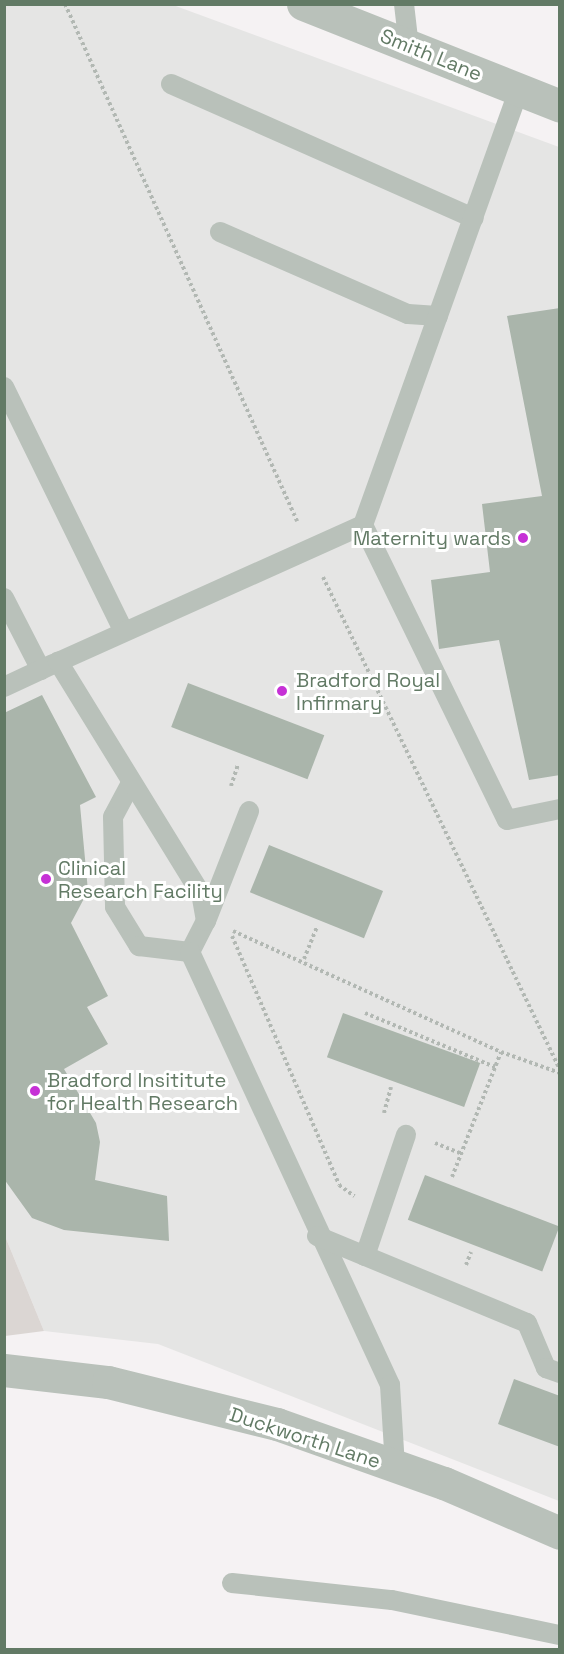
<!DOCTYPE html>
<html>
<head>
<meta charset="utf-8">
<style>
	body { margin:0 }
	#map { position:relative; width:564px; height:1654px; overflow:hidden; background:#f5f2f3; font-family:"Space Grotesk",sans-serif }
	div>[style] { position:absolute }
	.built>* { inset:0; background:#e5e5e4 }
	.green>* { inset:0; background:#dbd6d3 }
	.building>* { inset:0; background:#aab5ab; transform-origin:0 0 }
	.path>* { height:4px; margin-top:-2px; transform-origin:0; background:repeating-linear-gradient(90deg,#b2b8b3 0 3px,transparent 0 6px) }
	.service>* { height:20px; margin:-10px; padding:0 10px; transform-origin:10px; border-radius:10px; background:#b9c1ba }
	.minor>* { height:33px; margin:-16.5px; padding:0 16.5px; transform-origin:16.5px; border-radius:16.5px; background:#b9c1ba }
	.tertiary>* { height:33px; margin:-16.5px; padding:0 16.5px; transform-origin:16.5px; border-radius:16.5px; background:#b9c1ba }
	.dots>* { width:16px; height:16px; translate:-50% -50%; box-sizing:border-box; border:3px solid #fff; border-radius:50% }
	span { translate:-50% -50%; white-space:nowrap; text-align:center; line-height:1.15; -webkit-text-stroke:6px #fff; paint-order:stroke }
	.street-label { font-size:20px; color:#627a65 }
	.poi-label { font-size:20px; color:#627a65 }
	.right { translate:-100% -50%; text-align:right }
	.left { translate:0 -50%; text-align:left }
	.frame { position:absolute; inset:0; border:6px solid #627a65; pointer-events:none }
</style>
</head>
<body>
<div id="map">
	<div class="built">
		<div style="clip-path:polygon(4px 5px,173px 5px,559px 147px,559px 1501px,158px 1344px,44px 1331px,5px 1236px)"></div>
	</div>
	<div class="green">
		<div style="clip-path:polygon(5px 1236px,44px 1331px,5px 1336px)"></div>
	</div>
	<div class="building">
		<div style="clip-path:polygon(560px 308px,560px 775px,529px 780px,499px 640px,439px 649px,431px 580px,490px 572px,482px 504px,542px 496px,507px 316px)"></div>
		<div style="left:188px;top:683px;width:146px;height:47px;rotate:21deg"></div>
		<div style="clip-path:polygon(42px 695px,96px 797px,80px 805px,88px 891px,71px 923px,108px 996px,87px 1007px,108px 1044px,64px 1069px,96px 1123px,100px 1142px,95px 1180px,167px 1196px,169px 1241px,64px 1230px,32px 1218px,4px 1179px,4px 713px)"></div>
		<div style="left:269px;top:845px;width:123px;height:51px;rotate:22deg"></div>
		<div style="left:343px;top:1013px;width:146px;height:47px;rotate:20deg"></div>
		<div style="left:425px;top:1175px;width:144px;height:48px;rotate:21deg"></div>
		<div style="clip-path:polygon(514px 1379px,560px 1396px,560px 1447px,498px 1424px)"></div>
	</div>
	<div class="path">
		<div style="left:65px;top:4px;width:567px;rotate:65.83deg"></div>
		<div style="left:323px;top:577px;width:547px;rotate:64.32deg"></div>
		<div style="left:231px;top:786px;width:23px;rotate:-72deg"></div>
		<div style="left:233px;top:931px;width:294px;rotate:24.3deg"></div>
		<div style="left:501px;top:1052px;width:63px;rotate:19.6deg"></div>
		<div style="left:232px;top:936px;width:271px;rotate:66.7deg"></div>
		<div style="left:339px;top:1185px;width:19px;rotate:36deg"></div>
		<div style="left:304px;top:959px;width:35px;rotate:-68deg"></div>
		<div style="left:365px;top:1013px;width:141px;rotate:22.6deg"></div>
		<div style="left:384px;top:1113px;width:27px;rotate:-75deg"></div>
		<div style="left:435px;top:1143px;width:29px;rotate:22deg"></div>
		<div style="left:452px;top:1177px;width:134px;rotate:-68.6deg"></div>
		<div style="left:466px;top:1265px;width:14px;rotate:-69deg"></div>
	</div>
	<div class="service">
		<div style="left:404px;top:4px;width:43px;rotate:83.4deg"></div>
		<div style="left:171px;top:84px;width:331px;rotate:23.9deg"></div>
		<div style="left:220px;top:232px;width:205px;rotate:23.6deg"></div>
		<div style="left:408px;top:314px;width:30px;rotate:4deg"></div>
		<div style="left:4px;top:387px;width:271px;rotate:63.9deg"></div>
		<div style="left:363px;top:525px;width:328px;rotate:64deg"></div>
		<div style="left:507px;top:820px;width:54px;rotate:-11.7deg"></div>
		<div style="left:4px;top:598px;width:81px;rotate:62.8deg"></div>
		<div style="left:4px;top:687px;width:54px;rotate:-25.1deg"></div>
		<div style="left:130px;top:785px;width:36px;rotate:118deg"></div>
		<div style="left:113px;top:817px;width:90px;rotate:88.7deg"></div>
		<div style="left:115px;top:907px;width:46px;rotate:58.4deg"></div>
		<div style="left:139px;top:946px;width:51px;rotate:6.7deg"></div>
		<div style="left:206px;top:921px;width:118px;rotate:-68.6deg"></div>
		<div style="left:190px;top:952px;width:35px;rotate:-63deg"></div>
		<div style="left:206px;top:921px;width:27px;rotate:-100deg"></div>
		<div style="left:201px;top:894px;width:273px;rotate:-121.6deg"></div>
		<div style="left:58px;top:662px;width:334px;rotate:-24.2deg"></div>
		<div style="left:363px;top:525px;width:462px;rotate:-70.3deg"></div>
		<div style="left:190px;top:952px;width:477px;rotate:65.2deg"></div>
		<div style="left:390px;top:1385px;width:82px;rotate:86.5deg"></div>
		<div style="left:317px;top:1236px;width:227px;rotate:22.5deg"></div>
		<div style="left:527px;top:1323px;width:49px;rotate:67.1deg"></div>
		<div style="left:546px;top:1368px;width:15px;rotate:20deg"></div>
		<div style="left:365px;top:1256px;width:128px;rotate:-71.3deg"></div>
		<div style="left:232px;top:1583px;width:161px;rotate:6.1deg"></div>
		<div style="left:392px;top:1600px;width:172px;rotate:11.8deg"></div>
	</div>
	<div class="minor">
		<div style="left:303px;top:4px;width:277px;rotate:21.6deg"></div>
	</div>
	<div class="tertiary">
		<div style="left:4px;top:1370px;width:105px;rotate:6.6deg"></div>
		<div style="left:108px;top:1382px;width:174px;rotate:14deg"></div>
		<div style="left:277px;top:1424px;width:177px;rotate:19.5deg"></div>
		<div style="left:444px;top:1483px;width:126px;rotate:23.3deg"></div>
	</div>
	<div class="dots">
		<div style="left:523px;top:538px;background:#c631d6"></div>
		<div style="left:282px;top:691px;background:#c631d6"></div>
		<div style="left:46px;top:879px;background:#c631d6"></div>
		<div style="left:35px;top:1091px;background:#c631d6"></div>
	</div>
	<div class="street-label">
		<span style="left:431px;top:55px;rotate:22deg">Smith Lane</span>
		<span style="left:305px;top:1438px;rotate:18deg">Duckworth Lane</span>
	</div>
	<div class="poi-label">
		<span class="right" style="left:511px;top:538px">Maternity wards</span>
		<span class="left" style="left:296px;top:692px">Bradford Royal<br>Infirmary</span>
		<span class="left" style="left:58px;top:880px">Clinical<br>Research Facility</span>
		<span class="left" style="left:47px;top:1092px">Bradford Insititute<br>for Health Research</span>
	</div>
	<div class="frame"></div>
</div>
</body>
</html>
